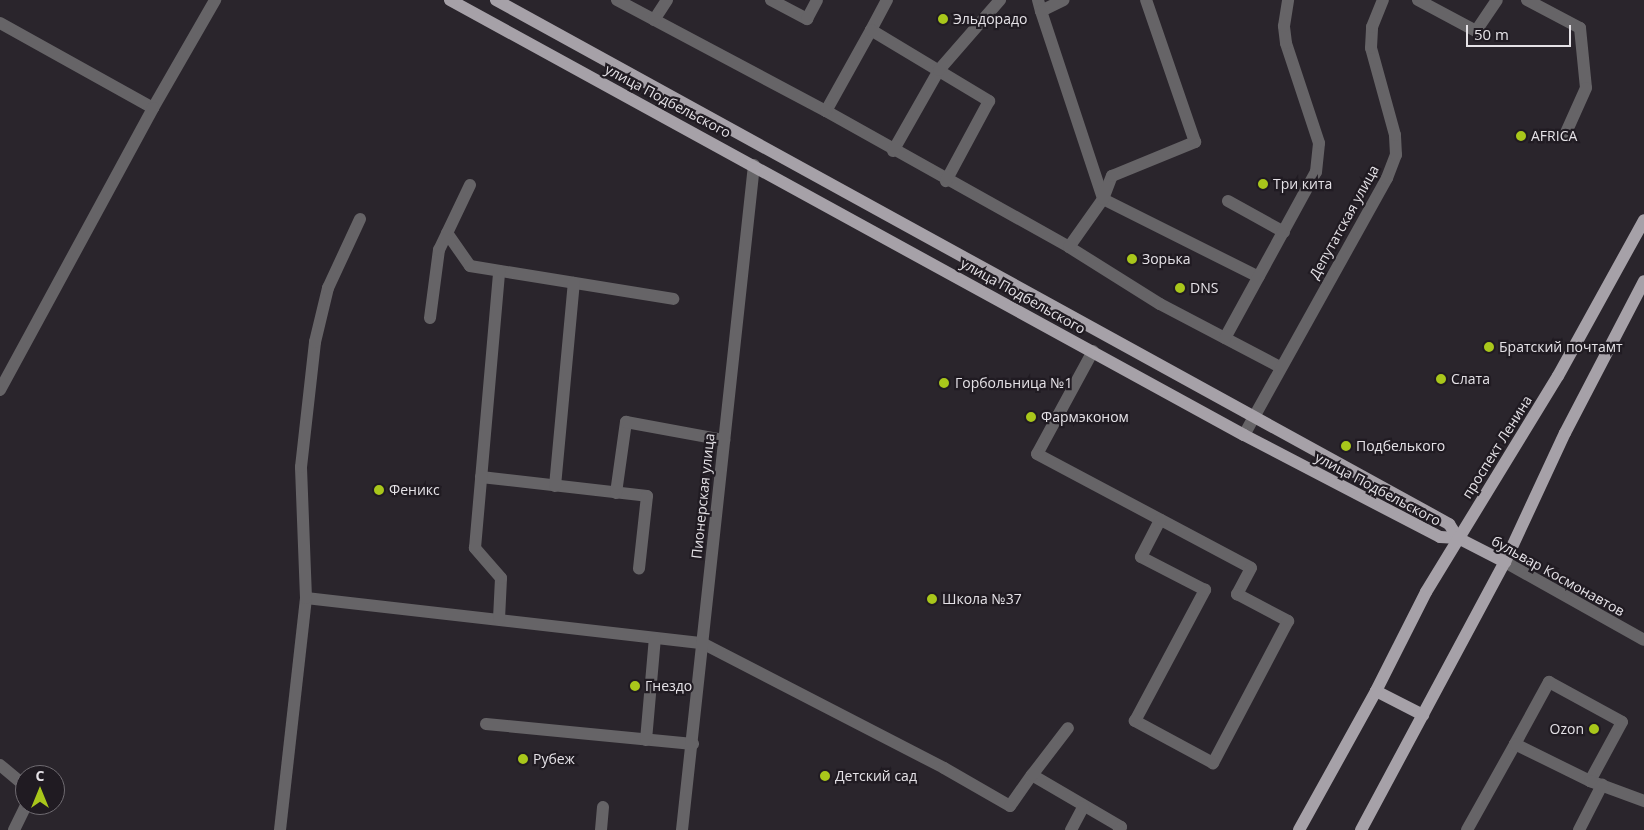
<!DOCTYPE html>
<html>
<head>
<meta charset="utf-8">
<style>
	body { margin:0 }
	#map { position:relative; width:1644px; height:830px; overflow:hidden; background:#2a252c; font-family:"Open Sans",sans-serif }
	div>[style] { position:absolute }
	.minor>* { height:12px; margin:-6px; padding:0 6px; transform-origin:6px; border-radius:6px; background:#666467 }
	.major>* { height:12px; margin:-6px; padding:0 6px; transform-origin:6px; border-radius:6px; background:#a6a1a8 }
	.dots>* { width:14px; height:14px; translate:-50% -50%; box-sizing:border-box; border:2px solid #201b22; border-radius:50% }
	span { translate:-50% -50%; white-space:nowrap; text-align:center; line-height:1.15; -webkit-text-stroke:4.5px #201b22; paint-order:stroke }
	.poi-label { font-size:14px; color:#e5e2e7 }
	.left { translate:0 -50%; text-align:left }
	.right { translate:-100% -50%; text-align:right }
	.street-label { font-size:14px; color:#e5e2e7 }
	.north { position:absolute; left:15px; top:765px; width:50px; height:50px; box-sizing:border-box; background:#201b22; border:1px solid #6f6b71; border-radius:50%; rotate:0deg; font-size:14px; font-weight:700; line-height:20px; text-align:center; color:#e5e2e7 }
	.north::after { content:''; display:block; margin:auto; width:18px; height:22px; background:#a9c71b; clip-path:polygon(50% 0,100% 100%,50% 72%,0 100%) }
	.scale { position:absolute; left:1466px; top:25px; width:105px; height:22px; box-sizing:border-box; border:2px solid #e5e2e7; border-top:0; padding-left:6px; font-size:15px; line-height:18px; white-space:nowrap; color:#e5e2e7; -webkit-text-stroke:4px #201b22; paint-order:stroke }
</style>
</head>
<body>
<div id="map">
	<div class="minor">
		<div style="left:617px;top:0;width:237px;rotate:28deg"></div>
		<div style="left:826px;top:111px;width:278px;rotate:29.2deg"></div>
		<div style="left:1069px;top:247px;width:107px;rotate:32.1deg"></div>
		<div style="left:1160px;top:304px;width:136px;rotate:27.7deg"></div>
		<div style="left:771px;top:0;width:41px;rotate:27.8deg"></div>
		<div style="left:807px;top:19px;width:21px;rotate:-62deg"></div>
		<div style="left:1038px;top:0;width:11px;rotate:75deg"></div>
		<div style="left:1041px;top:11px;width:25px;rotate:-26deg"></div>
		<div style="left:1418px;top:0;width:66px;rotate:28.1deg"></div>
		<div style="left:1476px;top:31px;width:37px;rotate:-56deg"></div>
		<div style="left:1527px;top:0;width:60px;rotate:27.8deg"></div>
		<div style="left:1580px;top:28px;width:60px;rotate:84.3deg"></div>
		<div style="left:1586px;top:88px;width:51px;rotate:114.1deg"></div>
		<div style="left:1041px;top:11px;width:198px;rotate:71.7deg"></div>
		<div style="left:1103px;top:199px;width:174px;rotate:26.6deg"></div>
		<div style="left:654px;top:20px;width:24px;rotate:-57deg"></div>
		<div style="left:0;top:23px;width:175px;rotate:29.1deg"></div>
		<div style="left:153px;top:108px;width:125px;rotate:-60.1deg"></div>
		<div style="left:871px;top:30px;width:34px;rotate:-62deg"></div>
		<div style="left:826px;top:111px;width:93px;rotate:-60.9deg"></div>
		<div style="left:871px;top:30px;width:138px;rotate:31deg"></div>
		<div style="left:989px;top:101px;width:91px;rotate:118.3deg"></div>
		<div style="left:893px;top:151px;width:93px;rotate:-60.4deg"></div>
		<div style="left:939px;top:70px;width:93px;rotate:-48.9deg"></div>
		<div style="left:1228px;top:201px;width:64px;rotate:29deg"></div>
		<div style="left:447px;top:233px;width:40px;rotate:55.1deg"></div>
		<div style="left:470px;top:266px;width:206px;rotate:9.2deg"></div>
		<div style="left:1069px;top:247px;width:59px;rotate:-54.7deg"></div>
		<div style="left:1103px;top:199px;width:25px;rotate:-69deg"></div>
		<div style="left:1112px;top:176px;width:90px;rotate:-22.3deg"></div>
		<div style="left:1195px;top:142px;width:150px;rotate:-109deg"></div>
		<div style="left:430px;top:318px;width:69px;rotate:-82.5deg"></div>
		<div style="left:439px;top:250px;width:72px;rotate:-64.5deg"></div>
		<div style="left:1225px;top:338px;width:189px;rotate:-61.3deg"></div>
		<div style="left:1316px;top:172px;width:29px;rotate:-84deg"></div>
		<div style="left:1319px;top:143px;width:105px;rotate:-108.3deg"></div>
		<div style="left:1286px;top:43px;width:17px;rotate:-97deg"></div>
		<div style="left:1284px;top:26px;width:26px;rotate:-81deg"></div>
		<div style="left:1093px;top:351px;width:117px;rotate:118.5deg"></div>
		<div style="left:1037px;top:454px;width:242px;rotate:28deg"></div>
		<div style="left:1251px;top:568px;width:30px;rotate:118deg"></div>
		<div style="left:1237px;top:594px;width:58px;rotate:27.9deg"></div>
		<div style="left:1288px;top:621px;width:161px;rotate:117.8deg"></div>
		<div style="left:1213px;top:763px;width:89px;rotate:-151.7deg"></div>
		<div style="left:1135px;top:721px;width:149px;rotate:-61.9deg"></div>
		<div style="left:1205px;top:590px;width:72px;rotate:-152.7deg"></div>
		<div style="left:1141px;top:557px;width:42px;rotate:-62.8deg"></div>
		<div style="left:0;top:390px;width:321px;rotate:-61.5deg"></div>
		<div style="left:1244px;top:435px;width:294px;rotate:-60.9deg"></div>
		<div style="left:1387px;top:178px;width:25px;rotate:-69deg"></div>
		<div style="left:1396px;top:155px;width:20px;rotate:-93deg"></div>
		<div style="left:1395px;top:135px;width:90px;rotate:-105.4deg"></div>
		<div style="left:1371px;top:48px;width:21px;rotate:-87deg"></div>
		<div style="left:1372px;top:27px;width:29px;rotate:-68deg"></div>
		<div style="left:481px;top:477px;width:167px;rotate:6.5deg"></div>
		<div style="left:647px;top:496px;width:73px;rotate:96.3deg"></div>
		<div style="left:555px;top:486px;width:204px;rotate:-84.7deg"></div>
		<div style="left:616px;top:493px;width:72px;rotate:-82deg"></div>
		<div style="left:626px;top:422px;width:100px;rotate:10.4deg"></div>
		<div style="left:1505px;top:562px;width:159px;rotate:29.3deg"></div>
		<div style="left:306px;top:598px;width:399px;rotate:6.5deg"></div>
		<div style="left:702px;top:643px;width:272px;rotate:27.3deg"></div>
		<div style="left:944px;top:768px;width:76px;rotate:29.9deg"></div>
		<div style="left:1010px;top:806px;width:38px;rotate:-55deg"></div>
		<div style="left:1032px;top:775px;width:103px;rotate:30.3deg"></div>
		<div style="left:1121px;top:827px;width:4px;rotate:124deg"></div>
		<div style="left:499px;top:619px;width:41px;rotate:-87.2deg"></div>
		<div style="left:501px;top:578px;width:40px;rotate:-131deg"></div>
		<div style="left:475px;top:548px;width:278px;rotate:-85deg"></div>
		<div style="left:486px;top:724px;width:208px;rotate:5.5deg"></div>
		<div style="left:646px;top:740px;width:102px;rotate:-85deg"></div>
		<div style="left:1515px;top:744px;width:71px;rotate:-61.3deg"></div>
		<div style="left:1549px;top:682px;width:83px;rotate:28.7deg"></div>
		<div style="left:1622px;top:722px;width:67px;rotate:118.5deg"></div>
		<div style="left:0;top:765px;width:33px;rotate:40deg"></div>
		<div style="left:1032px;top:775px;width:59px;rotate:-52.5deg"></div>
		<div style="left:14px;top:830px;width:28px;rotate:-64deg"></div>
		<div style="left:280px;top:830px;width:233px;rotate:-83.6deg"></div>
		<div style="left:306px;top:598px;width:131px;rotate:-92.2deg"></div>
		<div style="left:301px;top:467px;width:126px;rotate:-83.6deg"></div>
		<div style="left:315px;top:342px;width:56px;rotate:-76.5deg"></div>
		<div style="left:328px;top:288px;width:76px;rotate:-65.1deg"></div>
		<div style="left:601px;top:830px;width:23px;rotate:-85deg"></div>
		<div style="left:682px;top:830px;width:669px;rotate:-83.82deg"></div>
		<div style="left:1071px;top:830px;width:26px;rotate:-62deg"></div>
		<div style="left:1467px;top:830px;width:98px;rotate:-60.8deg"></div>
		<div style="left:1515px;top:744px;width:84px;rotate:26.3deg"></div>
		<div style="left:1590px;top:781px;width:58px;rotate:20.3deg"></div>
		<div style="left:1579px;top:830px;width:51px;rotate:-62.9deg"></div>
	</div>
	<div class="major">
		<div style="left:450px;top:0;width:905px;rotate:28.72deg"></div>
		<div style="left:1244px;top:435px;width:221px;rotate:27.5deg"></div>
		<div style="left:1440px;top:537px;width:18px;rotate:3deg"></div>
		<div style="left:1458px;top:538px;width:53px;rotate:27.1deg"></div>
		<div style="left:496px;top:0;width:1088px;rotate:28.8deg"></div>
		<div style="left:1449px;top:524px;width:17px;rotate:57deg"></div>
		<div style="left:1376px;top:691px;width:53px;rotate:27.1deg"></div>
		<div style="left:1299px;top:830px;width:159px;rotate:-61deg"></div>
		<div style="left:1376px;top:691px;width:111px;rotate:-63.2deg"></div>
		<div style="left:1426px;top:592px;width:253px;rotate:-58.6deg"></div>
		<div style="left:1558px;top:376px;width:178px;rotate:-61.1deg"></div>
		<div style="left:1361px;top:830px;width:304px;rotate:-61.8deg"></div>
		<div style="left:1505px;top:562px;width:142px;rotate:-65.1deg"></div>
		<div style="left:1565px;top:433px;width:171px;rotate:-62.5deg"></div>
	</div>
	<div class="dots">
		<div style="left:943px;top:19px;background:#a9c71b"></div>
		<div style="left:1521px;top:136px;background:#a9c71b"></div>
		<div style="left:1263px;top:184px;background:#a9c71b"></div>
		<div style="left:1132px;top:259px;background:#a9c71b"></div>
		<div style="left:1180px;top:288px;background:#a9c71b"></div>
		<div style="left:1489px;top:347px;background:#a9c71b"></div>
		<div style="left:1441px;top:379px;background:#a9c71b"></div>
		<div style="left:944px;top:383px;background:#a9c71b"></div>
		<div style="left:1031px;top:417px;background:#a9c71b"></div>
		<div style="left:1346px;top:446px;background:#a9c71b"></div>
		<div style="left:379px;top:490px;background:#a9c71b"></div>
		<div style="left:932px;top:599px;background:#a9c71b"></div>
		<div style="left:635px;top:686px;background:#a9c71b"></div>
		<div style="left:1594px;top:729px;background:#a9c71b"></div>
		<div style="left:523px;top:759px;background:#a9c71b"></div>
		<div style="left:825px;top:776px;background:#a9c71b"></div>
	</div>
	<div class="poi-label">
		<span class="left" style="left:953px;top:19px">Эльдорадо</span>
		<span class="left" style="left:1531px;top:136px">AFRICA</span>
		<span class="left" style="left:1273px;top:184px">Три кита</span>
		<span class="left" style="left:1142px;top:259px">Зорька</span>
		<span class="left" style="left:1190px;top:288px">DNS</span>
		<span class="left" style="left:1499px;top:347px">Братский почтамт</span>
		<span class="left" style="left:1451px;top:379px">Слата</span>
		<span class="left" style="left:955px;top:383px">Горбольница №1</span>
		<span class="left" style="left:1041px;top:417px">Фармэконом</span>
		<span class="left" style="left:1356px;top:446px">Подбелького</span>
		<span class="left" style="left:389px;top:490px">Феникс</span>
		<span class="left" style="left:942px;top:599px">Школа №37</span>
		<span class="left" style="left:645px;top:686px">Гнездо</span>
		<span class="right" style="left:1584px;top:729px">Ozon</span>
		<span class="left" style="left:533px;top:759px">Рубеж</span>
		<span class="left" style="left:835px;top:776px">Детский сад</span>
	</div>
	<div class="street-label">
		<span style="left:668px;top:101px;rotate:28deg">улица Подбельского</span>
		<span style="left:1344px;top:222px;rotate:-61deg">Депутатская улица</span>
		<span style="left:1023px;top:296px;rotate:29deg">улица Подбельского</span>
		<span style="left:1497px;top:447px;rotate:-58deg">проспект Ленина</span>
		<span style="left:1378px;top:489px;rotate:28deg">улица Подбельского</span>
		<span style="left:703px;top:496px;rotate:-84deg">Пионерская улица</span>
		<span style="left:1558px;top:576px;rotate:29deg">бульвар Космонавтов</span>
	</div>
	<div class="north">С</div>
	<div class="scale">50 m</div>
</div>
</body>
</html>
